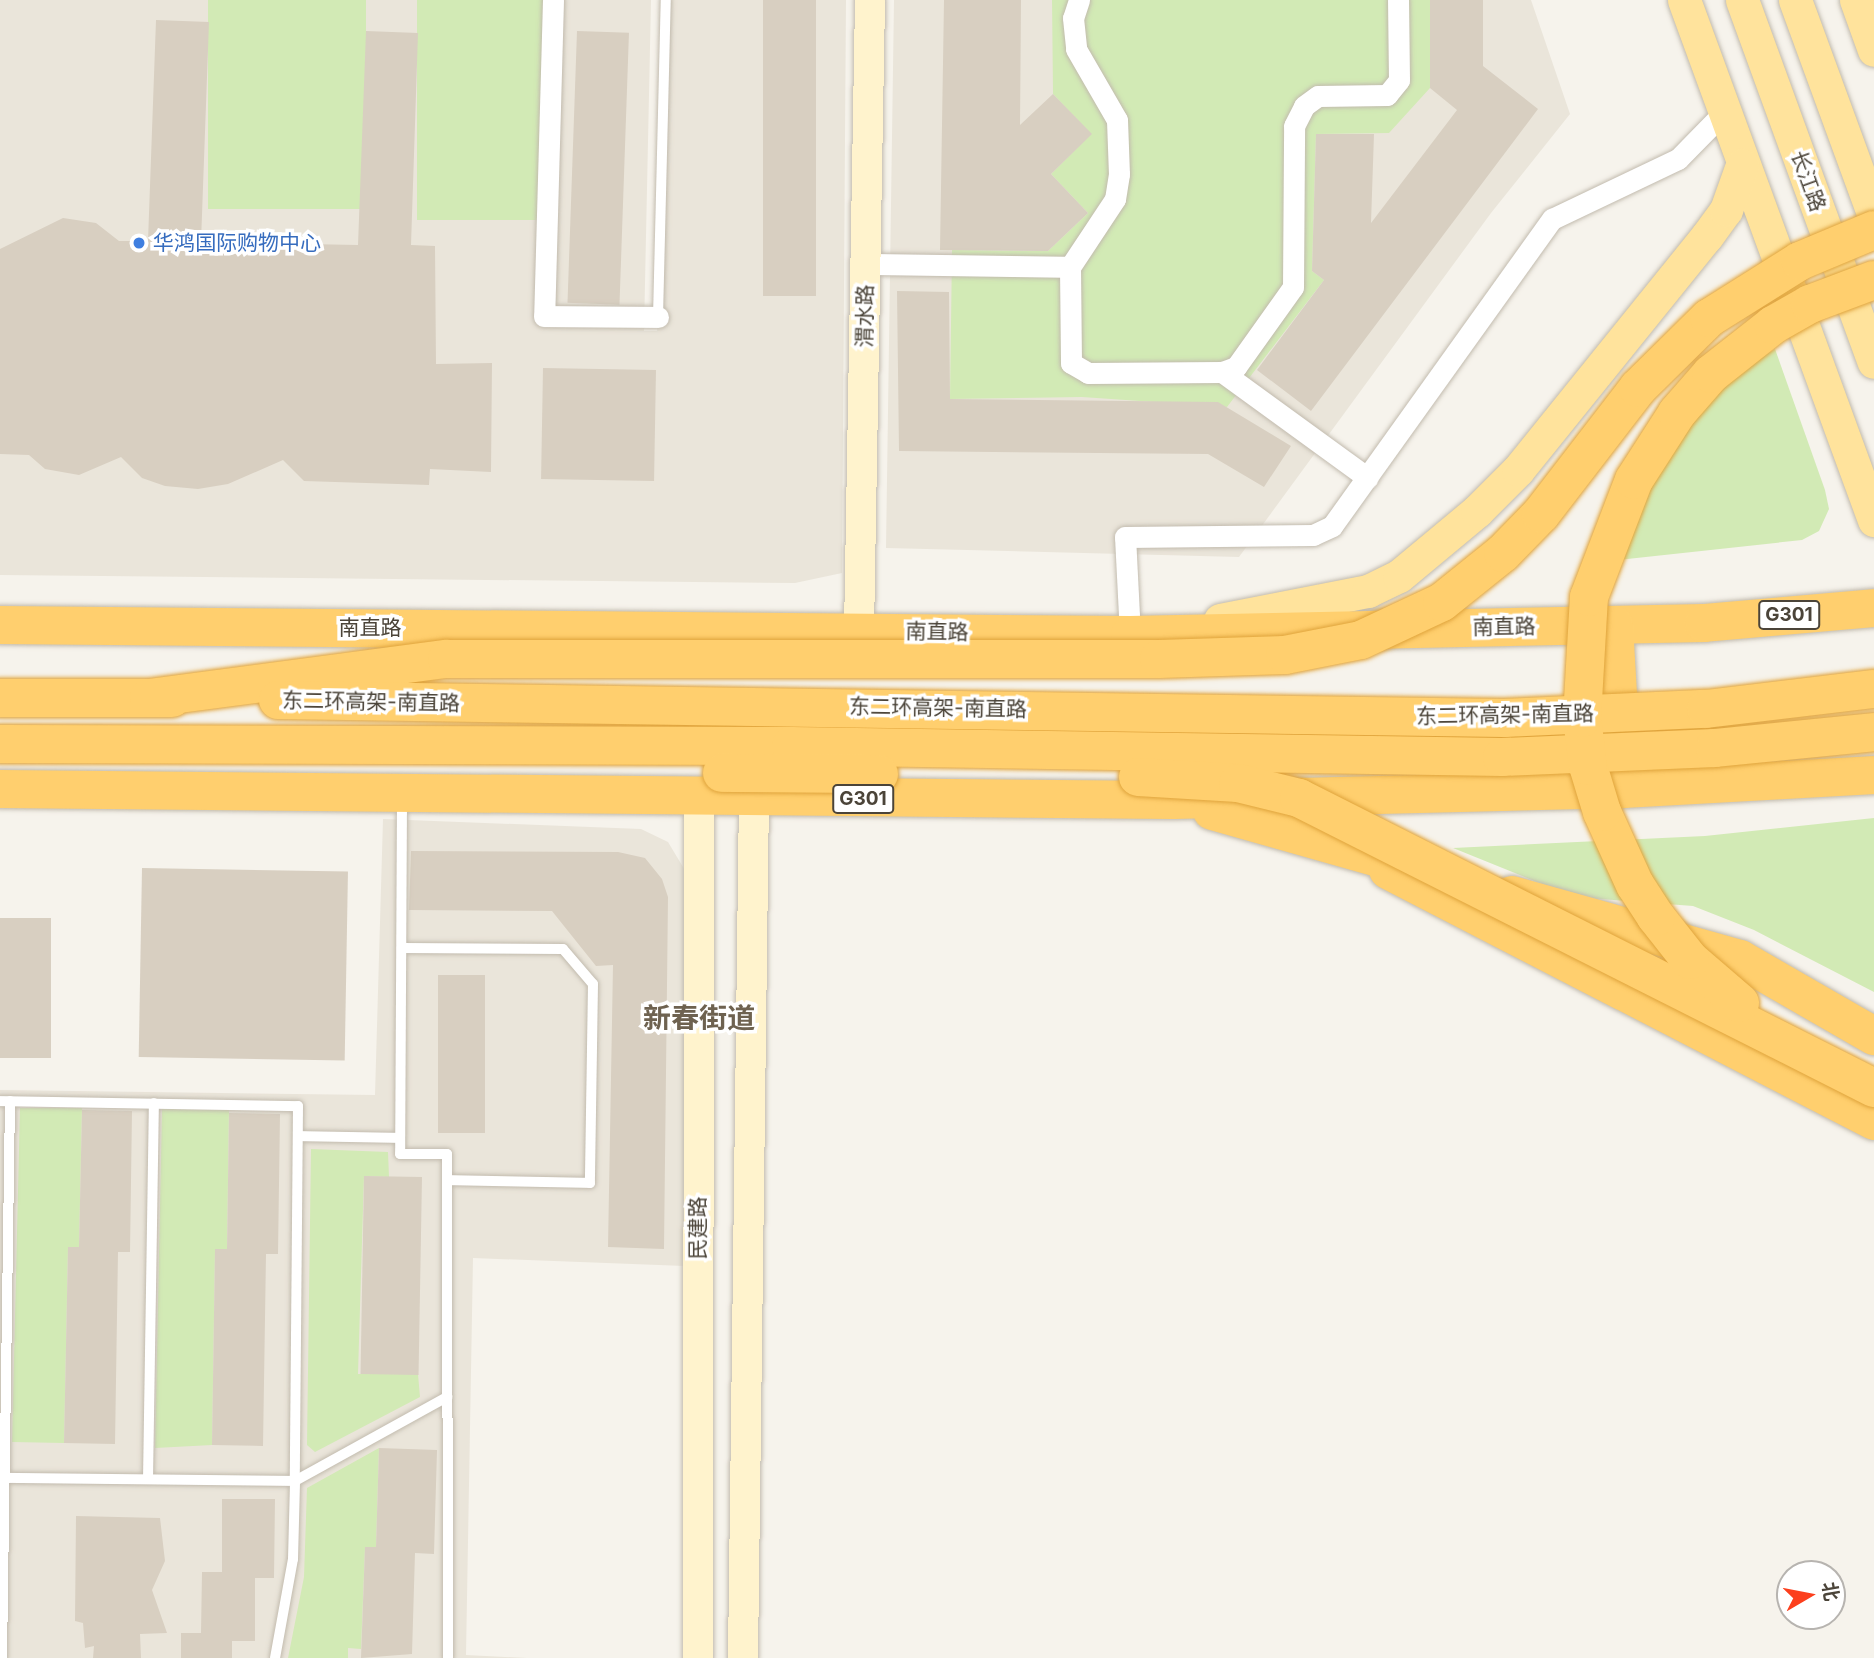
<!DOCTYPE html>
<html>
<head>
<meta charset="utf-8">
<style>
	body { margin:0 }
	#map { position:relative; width:1874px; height:1658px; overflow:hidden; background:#f6f3ec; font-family:Inter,"Noto Sans SC",sans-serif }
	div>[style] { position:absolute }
	.residential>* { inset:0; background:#eae5da }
	.green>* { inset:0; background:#d2eab5; transform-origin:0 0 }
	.building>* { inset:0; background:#d8cfc1; transform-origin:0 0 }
	.roads { filter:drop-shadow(0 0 2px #c2bbae) drop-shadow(0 0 2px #c2bbae) }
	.lane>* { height:10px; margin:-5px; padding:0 5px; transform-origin:5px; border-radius:5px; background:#fff }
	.street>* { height:21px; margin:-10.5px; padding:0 10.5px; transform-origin:10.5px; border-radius:10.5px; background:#fff }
	.secondary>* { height:30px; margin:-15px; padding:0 15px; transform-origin:15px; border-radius:15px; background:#fff3cd }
	.primary>* { height:33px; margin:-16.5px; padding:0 16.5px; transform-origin:16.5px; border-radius:16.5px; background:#ffe39c }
	.highway>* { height:38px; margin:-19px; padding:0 19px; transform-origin:19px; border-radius:19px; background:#ffcf6e }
	.bridges { filter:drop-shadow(0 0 2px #e0a43c) drop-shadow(0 0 2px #e0a43c) }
	.highway-bridge>* { height:38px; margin:-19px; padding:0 19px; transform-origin:19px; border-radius:19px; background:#ffcf6e }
	.dots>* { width:19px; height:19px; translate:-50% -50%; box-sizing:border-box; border:4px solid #fff; border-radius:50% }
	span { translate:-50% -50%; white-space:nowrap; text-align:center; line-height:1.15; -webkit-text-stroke:7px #fff; paint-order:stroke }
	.shield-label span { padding:2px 5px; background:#fff; border:2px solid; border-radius:5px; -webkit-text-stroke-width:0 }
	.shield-label { font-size:19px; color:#4b4439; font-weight:700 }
	.street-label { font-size:21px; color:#4b4439 }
	.shop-label { font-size:21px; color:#366cbe }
	.left { translate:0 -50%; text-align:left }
	.district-label { font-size:28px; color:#6e6250; font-weight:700 }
	.north { position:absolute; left:1776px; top:1560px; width:70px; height:70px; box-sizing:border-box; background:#fff; border:2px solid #b7b4b0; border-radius:50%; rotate:80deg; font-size:19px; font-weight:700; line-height:28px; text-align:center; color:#4b4439 }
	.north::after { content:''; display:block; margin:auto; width:24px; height:32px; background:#fc3f1d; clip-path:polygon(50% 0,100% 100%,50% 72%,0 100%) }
</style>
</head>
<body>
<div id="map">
	<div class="residential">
		<div style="clip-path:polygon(0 0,651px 0,644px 331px,657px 331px,658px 317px,666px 0,846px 0,842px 573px,795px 583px,0 575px)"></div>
		<div style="clip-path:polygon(894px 0,1531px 0,1570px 114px,1491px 213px,1239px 557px,886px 548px)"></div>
		<div style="clip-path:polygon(383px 819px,641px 829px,668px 842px,689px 877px,685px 1266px,473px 1258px,466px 1655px,527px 1658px,0 1658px,0 1090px,375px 1095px)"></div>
	</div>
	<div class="green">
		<div style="left:208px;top:0;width:158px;height:209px"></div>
		<div style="left:417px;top:0;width:136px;height:220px"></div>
		<div style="clip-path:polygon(1052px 0,1430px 0,1430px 88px,1389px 133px,1316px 134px,1312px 271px,1324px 280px,1227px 407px,1082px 397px,950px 399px,952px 250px,1048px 251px,1088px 213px,1051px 174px,1091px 134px,1053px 94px)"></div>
		<div style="clip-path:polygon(1775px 349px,1825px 490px,1829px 509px,1819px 531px,1802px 540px,1618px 560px,1663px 458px,1733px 375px)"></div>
		<div style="clip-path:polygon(1874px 818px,1874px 992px,1754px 930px,1693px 906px,1574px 897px,1453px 848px,1705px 836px)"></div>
		<div style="clip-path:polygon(20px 1108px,82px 1108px,79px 1247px,68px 1248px,64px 1443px,12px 1442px)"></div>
		<div style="clip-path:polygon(162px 1109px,229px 1110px,227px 1249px,215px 1250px,212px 1445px,155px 1448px)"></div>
		<div style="clip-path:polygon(311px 1149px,388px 1152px,389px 1177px,364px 1176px,358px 1374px,418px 1374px,420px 1397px,315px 1452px,307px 1445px)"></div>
		<div style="clip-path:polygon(379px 1448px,376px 1547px,365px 1548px,361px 1649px,348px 1648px,348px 1658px,288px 1658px,304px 1577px,307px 1488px)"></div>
	</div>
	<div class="building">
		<div style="left:763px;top:0;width:53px;height:296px"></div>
		<div style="clip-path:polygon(944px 0,1021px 0,1020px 125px,1053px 94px,1092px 134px,1051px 174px,1088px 213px,1048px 251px,940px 250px)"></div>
		<div style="clip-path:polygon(1430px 0,1483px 0,1483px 66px,1538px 109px,1311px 411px,1257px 370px,1324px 280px,1312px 271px,1316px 134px,1374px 134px,1371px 223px,1457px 110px,1430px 88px)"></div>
		<div style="clip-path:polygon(156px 20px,209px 22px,201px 242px,358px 245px,366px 31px,418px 33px,411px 245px,435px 246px,436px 364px,492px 363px,491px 472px,430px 469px,429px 485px,304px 481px,283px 460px,228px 484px,198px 489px,165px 486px,142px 478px,121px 457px,79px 475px,45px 469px,29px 455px,0 454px,0 249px,63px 218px,96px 223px,119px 241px,148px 241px)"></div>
		<div style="left:577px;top:31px;width:52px;height:272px;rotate:2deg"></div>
		<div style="clip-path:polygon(897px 291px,949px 292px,950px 399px,1218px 402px,1291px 446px,1264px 487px,1208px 454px,899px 451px)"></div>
		<div style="left:543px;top:368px;width:113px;height:111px;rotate:1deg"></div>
		<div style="clip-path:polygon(411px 851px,618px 852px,645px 858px,662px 879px,668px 897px,664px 1249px,608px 1247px,613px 965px,596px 966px,552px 911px,409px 910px)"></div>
		<div style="left:142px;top:868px;width:206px;height:189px;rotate:1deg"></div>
		<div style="left:0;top:918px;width:51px;height:140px"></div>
		<div style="left:438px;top:975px;width:47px;height:158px"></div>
		<div style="clip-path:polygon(82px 1110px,132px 1111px,130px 1252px,118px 1252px,115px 1444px,64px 1443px,68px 1247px,79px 1247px)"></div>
		<div style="clip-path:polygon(229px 1113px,280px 1114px,278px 1254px,266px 1254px,263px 1446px,212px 1445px,215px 1249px,227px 1249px)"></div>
		<div style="left:364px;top:1176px;width:58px;height:198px;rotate:1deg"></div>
		<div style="clip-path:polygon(379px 1448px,437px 1450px,434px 1554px,415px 1553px,412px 1654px,361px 1658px,365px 1547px,376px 1547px)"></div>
		<div style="clip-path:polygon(222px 1499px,275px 1499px,274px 1578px,255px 1578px,255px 1641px,232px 1641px,232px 1658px,181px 1658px,181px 1633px,201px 1633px,202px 1572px,222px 1572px)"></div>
		<div style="clip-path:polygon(76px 1516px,160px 1518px,165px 1561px,152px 1590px,167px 1633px,140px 1634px,141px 1658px,93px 1658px,94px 1646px,85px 1648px,83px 1623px,75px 1621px)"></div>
	</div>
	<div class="roads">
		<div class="lane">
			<div style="left:658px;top:317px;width:317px;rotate:-88.6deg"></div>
			<div style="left:402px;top:798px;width:356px;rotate:90.3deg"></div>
			<div style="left:400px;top:1154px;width:47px"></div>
			<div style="left:447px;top:1154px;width:504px;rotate:89.89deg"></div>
			<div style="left:402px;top:948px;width:161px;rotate:0.4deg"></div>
			<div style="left:563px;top:949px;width:46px;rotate:49.4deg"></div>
			<div style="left:593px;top:984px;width:199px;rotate:90.9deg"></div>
			<div style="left:590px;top:1183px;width:143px;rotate:-178.8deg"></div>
			<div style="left:0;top:1101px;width:298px;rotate:1deg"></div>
			<div style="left:298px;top:1106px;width:375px;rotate:90.5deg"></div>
			<div style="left:295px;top:1481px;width:295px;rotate:-179.4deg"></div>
			<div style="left:298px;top:1136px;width:102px;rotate:1.1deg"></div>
			<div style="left:148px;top:1479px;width:376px;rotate:-89.1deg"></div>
			<div style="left:2px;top:1658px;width:557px;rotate:-89.18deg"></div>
			<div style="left:275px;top:1658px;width:101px;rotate:-79.7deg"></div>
			<div style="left:293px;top:1559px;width:78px;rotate:-88.5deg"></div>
			<div style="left:295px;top:1481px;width:174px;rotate:-28.9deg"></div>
		</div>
		<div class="street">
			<div style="left:553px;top:0;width:316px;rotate:91.6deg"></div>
			<div style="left:544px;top:316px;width:114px;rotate:0.5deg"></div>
			<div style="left:1079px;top:0;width:19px;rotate:108deg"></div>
			<div style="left:1073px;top:18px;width:31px;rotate:84deg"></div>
			<div style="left:1076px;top:49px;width:82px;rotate:60deg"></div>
			<div style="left:1117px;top:120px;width:54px;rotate:87.9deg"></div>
			<div style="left:1119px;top:174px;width:25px;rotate:99deg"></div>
			<div style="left:1115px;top:199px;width:82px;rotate:123.5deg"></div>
			<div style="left:1070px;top:267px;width:96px;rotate:89.4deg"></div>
			<div style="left:1071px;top:363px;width:20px;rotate:30deg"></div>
			<div style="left:1088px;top:373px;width:134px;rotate:-0.4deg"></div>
			<div style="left:1222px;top:372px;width:15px;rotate:-20deg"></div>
			<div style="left:1236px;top:367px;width:98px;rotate:-54.5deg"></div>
			<div style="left:1293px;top:287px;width:161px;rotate:-89.6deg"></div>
			<div style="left:1294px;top:126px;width:22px;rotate:-63deg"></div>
			<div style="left:1304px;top:106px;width:17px;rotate:-36deg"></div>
			<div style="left:1318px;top:96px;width:69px;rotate:-0.8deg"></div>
			<div style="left:1387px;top:95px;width:19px;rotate:-51deg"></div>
			<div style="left:1399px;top:80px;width:80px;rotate:-90.7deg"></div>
			<div style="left:866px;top:264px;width:204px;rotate:0.8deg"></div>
			<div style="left:1222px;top:372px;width:180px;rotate:36deg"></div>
			<div style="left:1130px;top:635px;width:98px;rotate:-92.9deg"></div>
			<div style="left:1125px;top:537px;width:188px;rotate:-0.6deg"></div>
			<div style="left:1313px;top:535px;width:21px;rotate:-25deg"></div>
			<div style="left:1332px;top:526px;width:378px;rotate:-54.4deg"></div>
			<div style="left:1552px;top:219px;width:140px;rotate:-25.5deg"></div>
			<div style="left:1678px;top:159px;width:66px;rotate:-45.6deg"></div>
		</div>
		<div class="secondary">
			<div style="left:859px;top:631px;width:631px;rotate:-89deg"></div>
			<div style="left:698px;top:1658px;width:861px;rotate:-89.93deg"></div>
			<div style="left:743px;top:1658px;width:860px;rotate:-89.27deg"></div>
		</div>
		<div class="primary">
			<div style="left:1684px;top:0;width:554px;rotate:69.93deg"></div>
			<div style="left:1742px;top:0;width:385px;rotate:70deg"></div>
			<div style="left:1795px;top:0;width:230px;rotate:69.9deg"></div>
			<div style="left:1856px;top:0;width:53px;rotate:70.2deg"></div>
			<div style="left:1220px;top:620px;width:151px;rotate:-11.1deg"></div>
			<div style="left:1368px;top:591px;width:34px;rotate:-26deg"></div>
			<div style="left:1399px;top:576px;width:102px;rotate:-39.8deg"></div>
			<div style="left:1477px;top:511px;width:58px;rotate:-45deg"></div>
			<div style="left:1518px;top:470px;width:301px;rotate:-51.1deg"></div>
			<div style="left:1707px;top:236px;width:32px;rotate:-54deg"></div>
			<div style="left:1726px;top:210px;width:48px;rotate:-70.4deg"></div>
		</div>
		<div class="highway">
			<div style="left:0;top:625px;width:1130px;rotate:0.51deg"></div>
			<div style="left:1130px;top:635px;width:574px;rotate:-1.2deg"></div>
			<div style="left:1704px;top:623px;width:171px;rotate:-5deg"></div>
			<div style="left:1614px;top:625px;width:120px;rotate:86.7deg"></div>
			<div style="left:0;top:789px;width:1173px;rotate:0.54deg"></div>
			<div style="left:1173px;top:800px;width:451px;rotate:-1.4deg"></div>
			<div style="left:1624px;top:789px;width:250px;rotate:-3.2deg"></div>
			<div style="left:1212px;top:811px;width:216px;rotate:15.8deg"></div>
			<div style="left:1388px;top:870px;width:547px;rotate:27.31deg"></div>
			<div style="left:1512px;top:895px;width:237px;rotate:15.7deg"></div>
			<div style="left:1740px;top:959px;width:155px;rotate:29.9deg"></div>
		</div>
	</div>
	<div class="bridges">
		<div class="highway-bridge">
			<div style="left:0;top:698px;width:172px"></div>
			<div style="left:149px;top:698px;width:301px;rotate:-7.5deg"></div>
			<div style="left:447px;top:659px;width:712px"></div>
			<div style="left:1159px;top:659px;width:126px;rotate:-1.8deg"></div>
			<div style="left:1285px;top:655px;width:77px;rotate:-11.2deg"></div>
			<div style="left:1361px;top:640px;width:89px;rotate:-25.1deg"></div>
			<div style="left:1442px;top:602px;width:78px;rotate:-38.8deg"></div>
			<div style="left:1503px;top:553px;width:54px;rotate:-45.7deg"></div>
			<div style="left:1541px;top:514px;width:159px;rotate:-52.4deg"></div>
			<div style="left:1638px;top:388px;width:100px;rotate:-44.6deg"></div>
			<div style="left:1709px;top:318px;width:107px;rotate:-32.1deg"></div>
			<div style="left:1800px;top:261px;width:80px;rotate:-22.7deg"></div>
			<div style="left:278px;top:700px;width:1226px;rotate:0.84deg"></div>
			<div style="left:1504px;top:718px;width:202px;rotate:-2.6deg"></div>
			<div style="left:1706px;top:709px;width:169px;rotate:-6.8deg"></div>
			<div style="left:0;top:744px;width:791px;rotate:0.14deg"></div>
			<div style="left:791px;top:746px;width:711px;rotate:0.89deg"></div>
			<div style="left:1502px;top:757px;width:213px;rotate:-2.4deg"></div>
			<div style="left:1715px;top:748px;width:160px;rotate:-5.7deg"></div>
			<div style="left:722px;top:773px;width:157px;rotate:0.4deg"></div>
			<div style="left:1138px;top:777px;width:100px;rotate:3.4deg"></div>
			<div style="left:1238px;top:783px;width:63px;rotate:13.8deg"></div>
			<div style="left:1299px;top:798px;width:644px;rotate:26.76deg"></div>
			<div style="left:1740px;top:1003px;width:66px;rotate:-139.3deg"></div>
			<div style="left:1690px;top:960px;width:55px;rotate:-128.3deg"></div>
			<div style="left:1656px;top:917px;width:38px;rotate:-123deg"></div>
			<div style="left:1635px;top:885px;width:80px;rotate:-114.3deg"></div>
			<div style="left:1602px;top:812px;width:48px;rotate:-106.9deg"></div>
			<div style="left:1588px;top:766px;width:48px;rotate:-97.1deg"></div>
			<div style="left:1582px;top:718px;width:121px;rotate:-86.7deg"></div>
			<div style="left:1589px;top:597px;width:125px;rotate:-69deg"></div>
			<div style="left:1634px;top:480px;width:80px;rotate:-57.3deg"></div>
			<div style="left:1677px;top:413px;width:52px;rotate:-48.9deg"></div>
			<div style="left:1711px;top:374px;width:79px;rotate:-38.3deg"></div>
			<div style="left:1773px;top:325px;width:43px;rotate:-29.6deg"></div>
			<div style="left:1810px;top:304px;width:68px;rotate:-20.6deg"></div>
		</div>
	</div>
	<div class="dots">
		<div style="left:139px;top:243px;background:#3f7fe0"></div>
	</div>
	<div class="shield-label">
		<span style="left:1789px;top:615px">G301</span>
		<span style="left:863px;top:799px">G301</span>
	</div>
	<div class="street-label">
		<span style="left:1808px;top:181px;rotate:70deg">长江路</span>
		<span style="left:865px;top:316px;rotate:-89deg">渭水路</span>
		<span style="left:1504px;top:627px;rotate:-1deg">南直路</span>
		<span style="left:370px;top:628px">南直路</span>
		<span style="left:937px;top:632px;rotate:1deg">南直路</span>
		<span style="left:371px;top:702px;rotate:1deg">东二环高架-南直路</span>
		<span style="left:938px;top:708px;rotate:1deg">东二环高架-南直路</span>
		<span style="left:1505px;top:715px;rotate:-1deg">东二环高架-南直路</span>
		<span style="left:698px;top:1228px;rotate:-90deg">民建路</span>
	</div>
	<div class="shop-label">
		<span class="left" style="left:153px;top:243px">华鸿国际购物中心</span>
	</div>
	<div class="district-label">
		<span style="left:699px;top:1018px">新春街道</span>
	</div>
	<div class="north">北</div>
</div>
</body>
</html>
